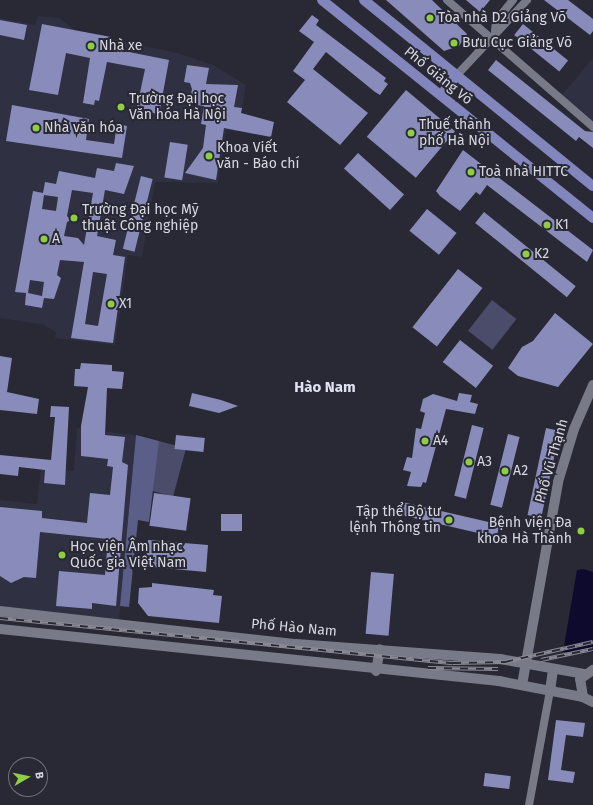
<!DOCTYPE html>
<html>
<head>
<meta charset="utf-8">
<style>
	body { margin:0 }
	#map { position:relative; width:593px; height:805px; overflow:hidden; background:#282934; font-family:"Fira Sans",sans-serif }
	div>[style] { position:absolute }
	.built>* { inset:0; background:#2f3042 }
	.green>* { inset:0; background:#4a4c6a; transform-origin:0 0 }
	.forest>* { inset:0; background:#5c5e8a }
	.water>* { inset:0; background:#0d0a2d }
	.building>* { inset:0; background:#898cba; transform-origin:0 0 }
	.minor>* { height:8px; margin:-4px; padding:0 4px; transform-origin:4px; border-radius:4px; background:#787a87 }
	.tertiary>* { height:10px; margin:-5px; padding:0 5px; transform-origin:5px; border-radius:5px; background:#787a87 }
	.secondary>* { height:10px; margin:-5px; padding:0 5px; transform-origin:5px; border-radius:5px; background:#787a87 }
	.primary>* { height:10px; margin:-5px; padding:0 5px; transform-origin:5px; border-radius:5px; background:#8385bd }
	.rail>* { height:4px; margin-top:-2px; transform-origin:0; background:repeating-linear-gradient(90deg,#282934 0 8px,#898a94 0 16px); box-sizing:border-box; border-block:1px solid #898a94 }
	.dots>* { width:11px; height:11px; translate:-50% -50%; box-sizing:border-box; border:2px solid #282934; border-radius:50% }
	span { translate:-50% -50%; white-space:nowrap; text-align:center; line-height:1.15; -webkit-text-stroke:4px #282934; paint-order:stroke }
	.poi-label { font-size:14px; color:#d7d8e0 }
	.left { translate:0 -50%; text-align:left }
	.right { translate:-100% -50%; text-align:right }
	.street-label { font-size:14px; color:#d7d8e0 }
	.neighbourhood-label { font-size:15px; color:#e0e2f1; font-weight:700 }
	.north { position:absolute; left:8px; top:757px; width:40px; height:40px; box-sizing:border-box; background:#282934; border:1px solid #6e6f79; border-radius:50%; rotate:81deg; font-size:11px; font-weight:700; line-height:16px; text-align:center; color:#d7d8e0 }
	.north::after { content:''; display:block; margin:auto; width:14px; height:18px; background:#8dce44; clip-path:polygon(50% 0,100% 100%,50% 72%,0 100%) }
</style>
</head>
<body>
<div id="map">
	<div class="built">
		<div style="clip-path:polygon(38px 16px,59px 18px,76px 31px,177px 53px,213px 65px,246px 85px,238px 132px,226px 130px,218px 183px,155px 182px,142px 257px,128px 255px,115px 345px,55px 338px,56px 332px,44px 325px,0 318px,0 18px,35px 25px)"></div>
		<div style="clip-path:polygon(593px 58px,593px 122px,562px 95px)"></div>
		<div style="clip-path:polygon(77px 428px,136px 435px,119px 620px,0 606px,0 500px,37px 504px,41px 468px,74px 471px)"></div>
	</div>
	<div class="green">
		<div style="left:492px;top:300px;width:31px;height:39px;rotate:38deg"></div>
		<div style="left:159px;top:441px;width:28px;height:50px;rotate:15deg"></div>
	</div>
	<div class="forest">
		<div style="clip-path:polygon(136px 435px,159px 441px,149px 522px,138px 520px,129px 607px,120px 606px)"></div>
	</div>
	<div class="water">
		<div style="clip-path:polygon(583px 569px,593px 572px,593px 652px,563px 652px,577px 570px)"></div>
	</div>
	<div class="building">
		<div style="clip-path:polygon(386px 0,432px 0,467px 34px,459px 46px,444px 51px)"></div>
		<div style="clip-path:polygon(466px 0,490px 0,480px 12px)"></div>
		<div style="clip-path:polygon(544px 0,568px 0,593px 19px,593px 31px,590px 35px)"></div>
		<div style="clip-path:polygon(312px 15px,319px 20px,316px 25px,386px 78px,384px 81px,388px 84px,380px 95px,375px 92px,326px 52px,313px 69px,368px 113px,340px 145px,287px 102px,305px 80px,293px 71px,314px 42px,299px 31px)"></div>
		<div style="clip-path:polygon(0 20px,27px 25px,24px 40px,0 35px)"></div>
		<div style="clip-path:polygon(42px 24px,111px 37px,109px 48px,169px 60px,159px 115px,137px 107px,145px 69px,107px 62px,99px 101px,95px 100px,94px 105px,83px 103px,90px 58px,66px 53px,58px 95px,29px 90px)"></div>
		<div style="left:523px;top:24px;width:58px;height:14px;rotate:39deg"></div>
		<div style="clip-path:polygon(496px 60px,585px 131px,593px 132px,593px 148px,579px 137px,576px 141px,488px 70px)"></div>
		<div style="clip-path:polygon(187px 65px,209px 68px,206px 84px,238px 85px,234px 107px,242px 108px,241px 113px,274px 122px,271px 137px,224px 128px,216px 180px,185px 173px,203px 148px,206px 125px,201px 124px,204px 106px,189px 104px,192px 89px,190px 83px,184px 82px)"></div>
		<div style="left:406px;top:90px;width:64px;height:61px;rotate:40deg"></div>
		<div style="clip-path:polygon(12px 105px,89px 119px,86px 140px,114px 144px,117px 124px,127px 126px,122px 158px,6px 141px)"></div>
		<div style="left:170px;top:142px;width:18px;height:36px;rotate:9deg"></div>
		<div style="clip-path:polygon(463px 150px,593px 250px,587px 262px,487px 185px,480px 195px,476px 192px,460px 211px,440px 196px,436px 191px)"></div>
		<div style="left:358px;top:153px;width:62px;height:21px;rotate:42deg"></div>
		<div style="clip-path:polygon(evenodd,116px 163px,134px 166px,124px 194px,105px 190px,97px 236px,116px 240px,113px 255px,125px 257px,113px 343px,71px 338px,84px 262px,60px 260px,57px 275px,61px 278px,54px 299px,44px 298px,42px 308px,25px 305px,26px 293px,15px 292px,33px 191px,43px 193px,45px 182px,56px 184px,59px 171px,95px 178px,97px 168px,114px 171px,116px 163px,72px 190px,93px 193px,84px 245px,78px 238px,64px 236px,67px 222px,71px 220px,67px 216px,72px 190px,116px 163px,44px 195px,58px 197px,56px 211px,42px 209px,44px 195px,116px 163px,93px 272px,107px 274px,98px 326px,85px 324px,93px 272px,116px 163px,30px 280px,44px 282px,42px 296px,28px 293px,30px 280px)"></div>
		<div style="left:141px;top:176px;width:12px;height:75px;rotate:14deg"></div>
		<div style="left:427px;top:209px;width:38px;height:28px;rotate:39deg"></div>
		<div style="left:484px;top:212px;width:118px;height:14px;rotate:39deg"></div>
		<div style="left:458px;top:269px;width:31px;height:74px;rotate:38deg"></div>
		<div style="clip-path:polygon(555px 313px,593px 344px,558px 387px,518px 376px,508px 368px,522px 347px,533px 341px)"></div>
		<div style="left:460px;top:340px;width:42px;height:28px;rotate:38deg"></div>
		<div style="clip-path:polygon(0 356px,12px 358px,7px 392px,39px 399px,37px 414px,0 410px)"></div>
		<div style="clip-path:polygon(81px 363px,112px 365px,112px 371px,124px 372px,122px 389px,107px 388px,105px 435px,125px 437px,122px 462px,128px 465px,116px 606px,92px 603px,92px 609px,56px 606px,59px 571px,105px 575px,108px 539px,40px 532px,36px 578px,24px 577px,11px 583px,0 576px,0 507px,42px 511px,42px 518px,87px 523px,90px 493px,110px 495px,113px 467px,107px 466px,108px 459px,81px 456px,81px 426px,88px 387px,74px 386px,75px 369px,80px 369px)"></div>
		<div style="clip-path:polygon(192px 393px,221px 400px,238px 406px,219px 413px,189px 406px)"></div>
		<div style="clip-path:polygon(459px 393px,472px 395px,470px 402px,478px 404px,475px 414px,446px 409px,426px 483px,423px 482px,421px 487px,407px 486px,411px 472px,403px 470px,407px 457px,412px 458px,416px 428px,421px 429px,425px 413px,420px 411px,423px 399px,433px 394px,457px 401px)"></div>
		<div style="clip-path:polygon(51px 406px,69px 407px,65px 485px,44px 483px,45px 470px,19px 467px,18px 476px,0 474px,0 455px,51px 460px,55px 417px,50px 417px)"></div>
		<div style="left:472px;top:425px;width:12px;height:73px;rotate:14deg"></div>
		<div style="left:546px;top:428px;width:14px;height:89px;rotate:12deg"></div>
		<div style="left:508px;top:434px;width:12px;height:73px;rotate:14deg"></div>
		<div style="left:176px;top:435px;width:29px;height:14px;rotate:6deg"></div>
		<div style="left:154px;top:493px;width:37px;height:33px;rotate:8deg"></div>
		<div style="left:402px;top:502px;width:100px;height:13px;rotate:13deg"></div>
		<div style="left:221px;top:514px;width:21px;height:17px"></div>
		<div style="clip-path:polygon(148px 540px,208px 545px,206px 572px,152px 567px,146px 560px)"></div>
		<div style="left:371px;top:572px;width:23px;height:62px;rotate:5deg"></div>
		<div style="clip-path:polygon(152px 583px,214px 590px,213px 595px,222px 596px,219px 623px,148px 616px,138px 603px,139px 588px,152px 587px)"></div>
		<div style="clip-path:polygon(556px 720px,585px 723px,583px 737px,566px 735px,561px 770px,575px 772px,573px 783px,548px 780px)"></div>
		<div style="left:485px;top:773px;width:26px;height:13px;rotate:7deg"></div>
	</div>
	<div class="minor">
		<div style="left:447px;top:0;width:194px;rotate:41deg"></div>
		<div style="left:495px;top:31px;width:10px;rotate:-84deg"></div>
		<div style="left:496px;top:21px;width:27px;rotate:-51deg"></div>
		<div style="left:456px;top:76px;width:104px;rotate:-46.9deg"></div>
		<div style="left:529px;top:805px;width:116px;rotate:-79.6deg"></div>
	</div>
	<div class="tertiary">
		<div style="left:522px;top:685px;width:206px;rotate:-79.9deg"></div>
		<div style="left:558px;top:482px;width:55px;rotate:-73.2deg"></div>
		<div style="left:574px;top:429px;width:48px;rotate:-66.6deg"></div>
	</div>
	<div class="secondary">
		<div style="left:0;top:611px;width:298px;rotate:6.4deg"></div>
		<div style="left:296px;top:644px;width:205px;rotate:4.2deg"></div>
		<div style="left:500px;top:659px;width:85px;rotate:10.1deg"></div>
		<div style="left:0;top:629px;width:502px;rotate:5.95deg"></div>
		<div style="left:499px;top:681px;width:86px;rotate:10.8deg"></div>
		<div style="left:583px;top:697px;width:11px;rotate:27deg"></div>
		<div style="left:376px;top:671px;width:22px;rotate:-80deg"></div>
		<div style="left:550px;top:691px;width:21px;rotate:-82deg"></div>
		<div style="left:583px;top:697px;width:18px;rotate:-99deg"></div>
		<div style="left:580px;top:679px;width:16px;rotate:-35deg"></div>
	</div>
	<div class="primary">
		<div style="left:322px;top:0;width:348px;rotate:38.8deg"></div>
		<div style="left:364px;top:0;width:295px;rotate:39.1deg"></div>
		<div style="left:441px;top:95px;width:24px;rotate:-52deg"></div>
	</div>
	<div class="rail">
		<div style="left:0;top:618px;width:455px;rotate:5.7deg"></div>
		<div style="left:453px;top:663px;width:52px;rotate:-1.1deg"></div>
		<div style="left:505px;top:662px;width:90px;rotate:-12.8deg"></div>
		<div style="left:541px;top:660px;width:53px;rotate:-11.9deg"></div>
		<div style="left:428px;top:668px;width:70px;rotate:0.8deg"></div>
	</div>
	<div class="dots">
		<div style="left:430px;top:18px;background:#8dce44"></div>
		<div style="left:454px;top:43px;background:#8dce44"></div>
		<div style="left:91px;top:46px;background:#8dce44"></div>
		<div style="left:121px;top:107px;background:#8dce44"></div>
		<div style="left:36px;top:128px;background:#8dce44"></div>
		<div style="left:411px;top:133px;background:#8dce44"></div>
		<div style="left:209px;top:156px;background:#8dce44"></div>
		<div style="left:471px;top:172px;background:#8dce44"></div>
		<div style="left:74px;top:218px;background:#8dce44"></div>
		<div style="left:547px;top:225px;background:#8dce44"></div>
		<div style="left:44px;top:239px;background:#8dce44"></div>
		<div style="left:526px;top:254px;background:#8dce44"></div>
		<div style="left:111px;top:304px;background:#8dce44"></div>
		<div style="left:425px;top:441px;background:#8dce44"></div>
		<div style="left:469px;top:462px;background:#8dce44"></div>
		<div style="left:505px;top:471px;background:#8dce44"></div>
		<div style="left:449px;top:520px;background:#8dce44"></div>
		<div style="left:581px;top:531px;background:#8dce44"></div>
		<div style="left:62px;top:555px;background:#8dce44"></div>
	</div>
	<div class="poi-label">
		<span class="left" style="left:438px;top:18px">Tòa nhà D2 Giảng Võ</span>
		<span class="left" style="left:462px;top:43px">Bưu Cục Giảng Võ</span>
		<span class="left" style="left:99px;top:46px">Nhà xe</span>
		<span class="left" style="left:129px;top:107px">Trường Đại học<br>Văn hóa Hà Nội</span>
		<span class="left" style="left:419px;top:133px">Thuế thành<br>phố Hà Nội</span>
		<span class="left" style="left:44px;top:128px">Nhà văn hóa</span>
		<span class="left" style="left:217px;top:156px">Khoa Viết<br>văn - Báo chí</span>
		<span class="left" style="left:479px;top:172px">Toà nhà HITTC</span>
		<span class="left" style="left:82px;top:218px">Trường Đại học Mỹ<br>thuật Công nghiệp</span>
		<span class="left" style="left:555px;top:225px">K1</span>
		<span class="left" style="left:52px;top:239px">A</span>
		<span class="left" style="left:534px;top:254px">K2</span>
		<span class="left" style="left:119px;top:304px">X1</span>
		<span class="left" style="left:433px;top:441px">A4</span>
		<span class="left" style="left:477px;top:462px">A3</span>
		<span class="left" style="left:513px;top:471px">A2</span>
		<span class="right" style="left:441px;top:520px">Tập thể Bộ tư<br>lệnh Thông tin</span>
		<span class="right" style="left:572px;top:531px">Bệnh viện Đa<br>khoa Hà Thành</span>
		<span class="left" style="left:70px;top:555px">Học viện Âm nhạc<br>Quốc gia Việt Nam</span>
	</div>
	<div class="street-label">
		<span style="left:438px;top:76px;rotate:39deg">Phố Giảng Võ</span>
		<span style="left:552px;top:461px;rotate:-74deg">Phố Vũ Thạnh</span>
		<span style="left:294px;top:628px;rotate:5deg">Phố Hào Nam</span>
	</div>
	<div class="neighbourhood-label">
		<span style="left:325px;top:388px">Hào Nam</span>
	</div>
	<div class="north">B</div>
</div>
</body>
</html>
